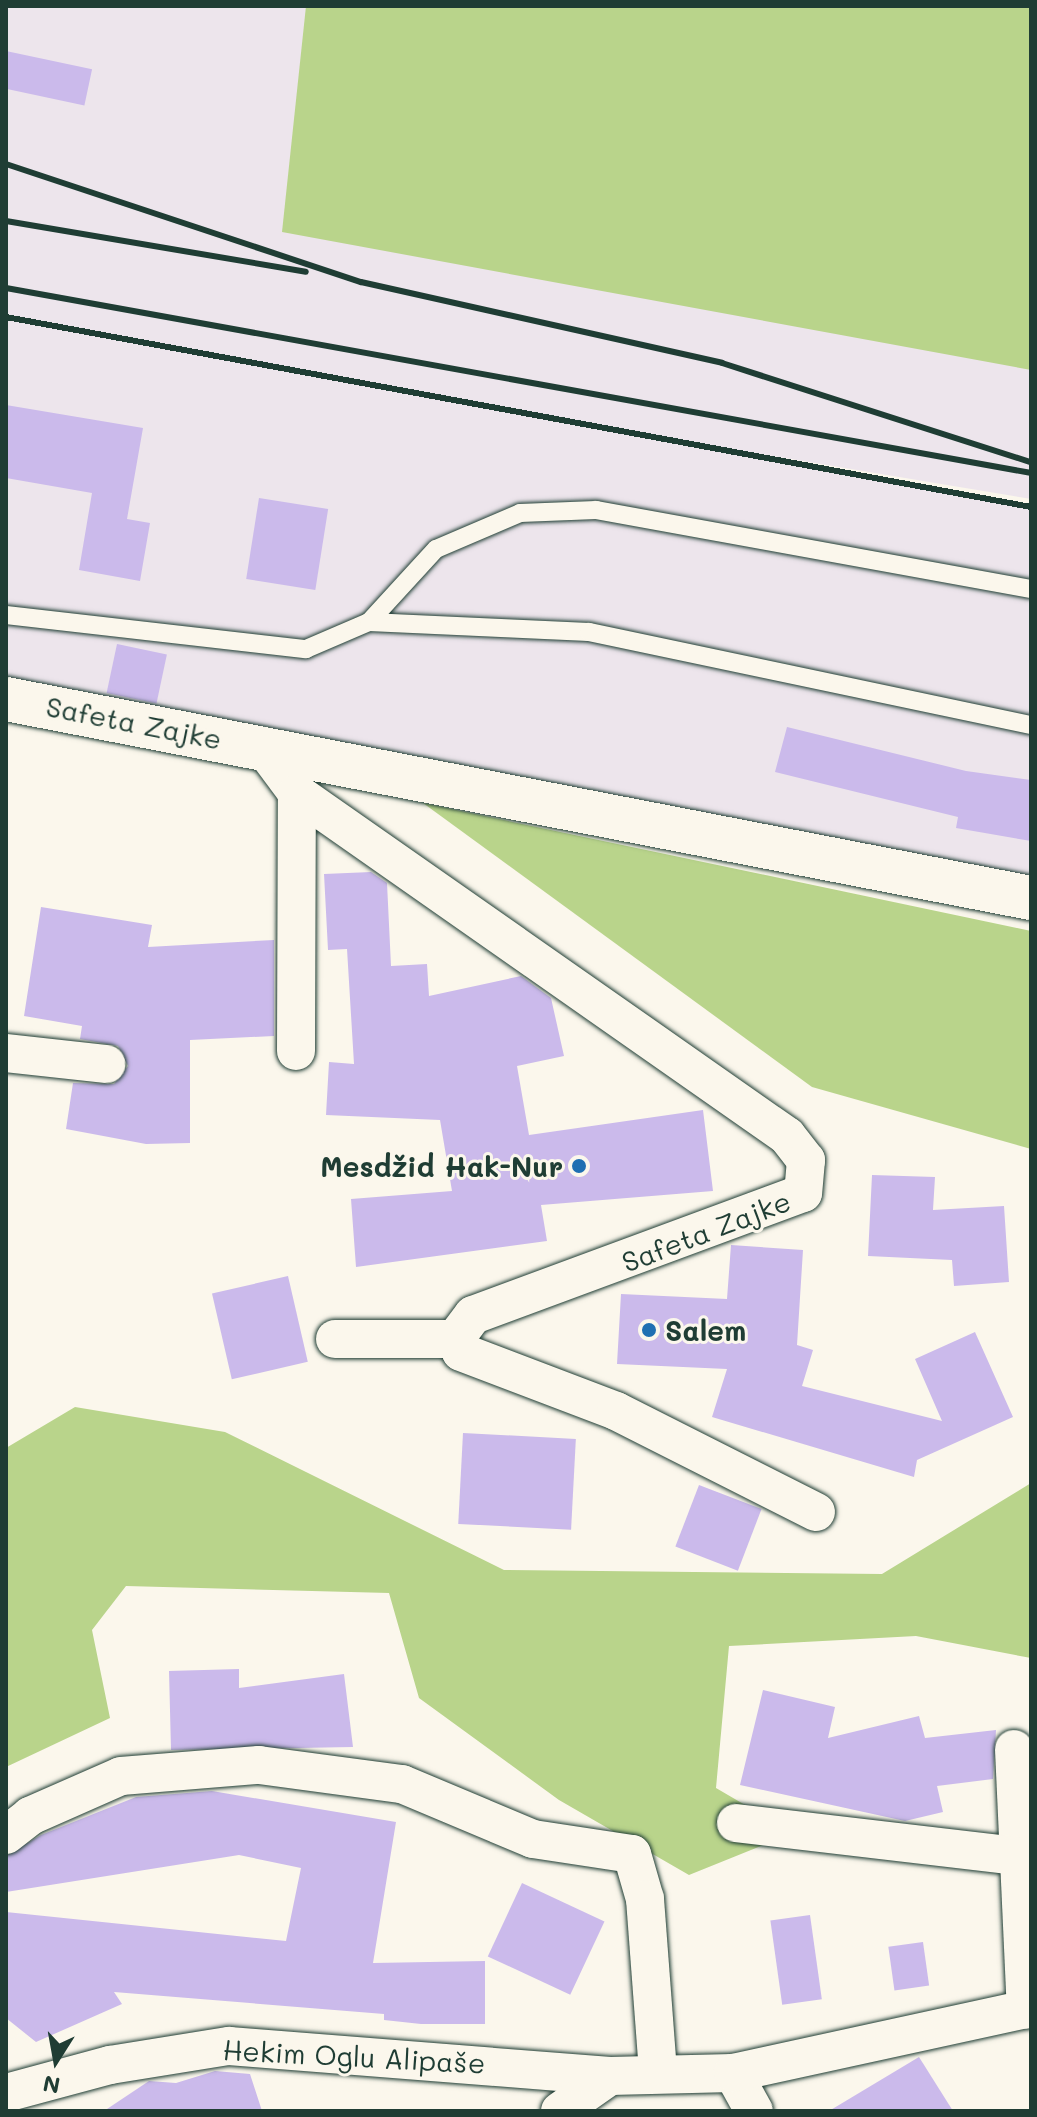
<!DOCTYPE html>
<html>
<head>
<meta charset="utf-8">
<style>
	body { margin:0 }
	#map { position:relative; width:1037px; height:2117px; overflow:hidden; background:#fbf7ec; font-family:Mali,sans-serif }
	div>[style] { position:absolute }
	.built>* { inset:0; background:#ede5ec }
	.green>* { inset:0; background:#b9d48b }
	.building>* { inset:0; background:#cbbaeb; transform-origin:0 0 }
	.roads { filter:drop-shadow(0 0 2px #1f3d34) drop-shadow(0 0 2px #1f3d34) }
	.service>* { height:18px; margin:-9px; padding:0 9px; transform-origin:9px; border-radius:9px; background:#fbf7ec }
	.minor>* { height:38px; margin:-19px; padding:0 19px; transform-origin:19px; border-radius:19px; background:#fbf7ec }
	.secondary>* { height:44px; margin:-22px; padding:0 22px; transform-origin:22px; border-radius:22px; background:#fbf7ec }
	.rail>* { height:6px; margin:-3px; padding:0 3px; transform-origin:3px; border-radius:3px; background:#1f3d34 }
	.dots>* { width:22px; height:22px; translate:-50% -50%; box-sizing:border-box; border:4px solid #fbf7ec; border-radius:50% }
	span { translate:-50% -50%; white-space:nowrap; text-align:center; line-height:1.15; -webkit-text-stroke:6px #fbf7ec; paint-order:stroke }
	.street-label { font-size:28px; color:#1f3d34 }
	.poi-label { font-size:28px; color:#1f3d34; font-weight:700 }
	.right { translate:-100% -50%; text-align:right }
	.left { translate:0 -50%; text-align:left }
	.frame { position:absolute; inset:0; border:8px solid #1f3d34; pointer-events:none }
	.north { position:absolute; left:16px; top:2021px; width:80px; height:80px; -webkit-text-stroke:6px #fbf7ec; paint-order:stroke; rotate:191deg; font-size:22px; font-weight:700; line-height:32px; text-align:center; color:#1f3d34 }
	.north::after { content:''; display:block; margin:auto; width:28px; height:36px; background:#1f3d34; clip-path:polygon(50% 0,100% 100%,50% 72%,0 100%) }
</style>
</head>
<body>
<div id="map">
	<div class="built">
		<div style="clip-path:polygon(6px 6px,1031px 6px,1031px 499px,718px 447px,1031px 507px,1031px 898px,6px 699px)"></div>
	</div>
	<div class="green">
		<div style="clip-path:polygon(306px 6px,1031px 6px,1031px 370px,282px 232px)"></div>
		<div style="clip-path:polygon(423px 803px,1031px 931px,1031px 1149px,812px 1087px)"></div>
		<div style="clip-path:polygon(75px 1407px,225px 1432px,504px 1570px,882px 1574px,1031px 1483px,1031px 1658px,916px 1636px,729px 1646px,716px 1788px,793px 1833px,689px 1875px,559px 1800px,419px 1698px,389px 1593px,126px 1586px,92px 1630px,110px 1718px,6px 1767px,6px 1448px)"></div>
	</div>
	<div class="building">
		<div style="left:6px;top:51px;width:88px;height:37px;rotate:12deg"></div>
		<div style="clip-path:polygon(6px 405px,143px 428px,127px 519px,150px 523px,140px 581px,79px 570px,92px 493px,6px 478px)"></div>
		<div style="left:259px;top:498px;width:70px;height:82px;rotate:9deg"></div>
		<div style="left:117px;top:644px;width:51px;height:50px;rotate:12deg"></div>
		<div style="clip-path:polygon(787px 727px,966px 771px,1031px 780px,1031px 841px,956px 828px,958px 817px,775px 772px)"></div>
		<div style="clip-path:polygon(371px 872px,387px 883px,391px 966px,427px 964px,429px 996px,521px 976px,551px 998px,564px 1056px,517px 1066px,529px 1135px,703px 1110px,713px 1191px,541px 1205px,547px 1241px,356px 1267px,351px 1199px,452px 1191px,440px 1120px,326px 1115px,329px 1062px,354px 1064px,347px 949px,328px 950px,324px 874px)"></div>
		<div style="clip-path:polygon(41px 907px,152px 925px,148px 947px,274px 940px,274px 1036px,190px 1040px,190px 1143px,146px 1144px,66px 1129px,73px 1083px,114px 1084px,128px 1066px,118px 1046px,80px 1039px,82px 1026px,24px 1016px)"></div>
		<div style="clip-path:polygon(872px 1175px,935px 1177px,933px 1210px,1004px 1206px,1009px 1282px,954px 1286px,952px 1260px,868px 1256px)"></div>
		<div style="clip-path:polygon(731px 1245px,803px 1250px,797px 1345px,813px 1350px,802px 1386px,942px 1421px,915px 1359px,975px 1332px,1013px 1417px,917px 1460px,914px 1477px,712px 1417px,727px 1369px,617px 1364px,621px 1294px,727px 1299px)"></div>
		<div style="left:288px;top:1276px;width:88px;height:78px;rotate:77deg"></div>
		<div style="left:463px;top:1433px;width:113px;height:91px;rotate:3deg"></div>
		<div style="left:699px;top:1485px;width:67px;height:66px;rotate:21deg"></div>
		<div style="clip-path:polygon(239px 1669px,239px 1688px,344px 1674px,353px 1747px,171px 1750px,169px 1671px)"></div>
		<div style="clip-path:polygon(763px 1690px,835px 1707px,828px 1738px,919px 1716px,925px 1738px,996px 1730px,993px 1779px,937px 1786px,943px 1812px,905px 1821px,740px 1785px)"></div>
		<div style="clip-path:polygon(212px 1791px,396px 1822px,373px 1963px,485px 1961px,485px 2024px,421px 2024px,384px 2020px,384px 2014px,114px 1992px,122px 2004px,36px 2042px,6px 2018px,6px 1912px,286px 1941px,301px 1868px,239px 1855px,6px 1892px,6px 1856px,41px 1835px,136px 1797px)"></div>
		<div style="left:522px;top:1883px;width:91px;height:81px;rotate:25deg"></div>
		<div style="left:810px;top:1915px;width:85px;height:40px;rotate:82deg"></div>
		<div style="left:923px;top:1942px;width:44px;height:35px;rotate:82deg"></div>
		<div style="clip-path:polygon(919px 2057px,953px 2111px,829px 2111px)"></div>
		<div style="clip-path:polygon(215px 2071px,250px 2074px,262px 2111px,104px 2111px,149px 2081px,176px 2083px)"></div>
	</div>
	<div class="roads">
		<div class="service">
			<div style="left:6px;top:615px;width:302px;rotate:6.5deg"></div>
			<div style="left:306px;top:649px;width:69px;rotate:-23.2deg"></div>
			<div style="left:369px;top:622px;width:99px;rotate:-47.5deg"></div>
			<div style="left:436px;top:549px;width:91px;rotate:-23.2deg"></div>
			<div style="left:520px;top:513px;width:76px;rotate:-2.3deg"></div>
			<div style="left:596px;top:510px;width:442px;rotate:10.3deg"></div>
			<div style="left:369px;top:622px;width:220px;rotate:2.6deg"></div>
			<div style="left:589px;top:632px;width:452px;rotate:11.9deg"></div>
		</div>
		<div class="minor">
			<div style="left:262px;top:746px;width:59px;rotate:53.3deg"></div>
			<div style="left:297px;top:793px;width:598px;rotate:34.99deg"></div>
			<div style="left:787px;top:1136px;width:31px;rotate:52deg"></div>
			<div style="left:806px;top:1160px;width:33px;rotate:95deg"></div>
			<div style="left:803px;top:1193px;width:352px;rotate:159.7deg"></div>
			<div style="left:473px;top:1315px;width:30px;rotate:127deg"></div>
			<div style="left:455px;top:1339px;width:14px;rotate:65deg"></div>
			<div style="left:461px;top:1352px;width:166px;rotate:20.8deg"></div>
			<div style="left:616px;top:1411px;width:224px;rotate:26.8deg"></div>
			<div style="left:296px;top:1051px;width:258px;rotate:-89.8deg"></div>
			<div style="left:6px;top:1053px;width:101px;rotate:6.3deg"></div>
			<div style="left:335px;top:1339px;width:120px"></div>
			<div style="left:1014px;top:1749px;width:261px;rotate:87.4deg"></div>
			<div style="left:736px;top:1823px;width:284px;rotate:6.7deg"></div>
			<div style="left:6px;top:1835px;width:31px;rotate:-38deg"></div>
			<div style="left:30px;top:1816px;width:99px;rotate:-23.7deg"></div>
			<div style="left:121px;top:1776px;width:138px;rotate:-4.6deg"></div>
			<div style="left:259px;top:1765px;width:144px;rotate:7.6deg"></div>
			<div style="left:402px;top:1784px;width:142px;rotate:22.8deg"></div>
			<div style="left:533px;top:1839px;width:100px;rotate:8.6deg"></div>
			<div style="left:632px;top:1854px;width:47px;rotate:73.9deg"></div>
			<div style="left:645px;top:1899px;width:172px;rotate:85.7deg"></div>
			<div style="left:733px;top:2073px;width:43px;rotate:61.1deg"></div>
			<div style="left:6px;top:2093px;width:108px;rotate:-15.1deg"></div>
			<div style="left:110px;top:2065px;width:121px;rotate:-9.1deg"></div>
			<div style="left:229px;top:2046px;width:382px;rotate:4.5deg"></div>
			<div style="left:560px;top:2111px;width:61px;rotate:-35deg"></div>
			<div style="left:610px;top:2076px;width:123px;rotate:-1.4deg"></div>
			<div style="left:733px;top:2073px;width:305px;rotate:-12.3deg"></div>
		</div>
		<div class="secondary">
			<div style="left:6px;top:699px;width:1044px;rotate:10.99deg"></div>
		</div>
	</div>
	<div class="rail">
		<div style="left:6px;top:164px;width:374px;rotate:18.4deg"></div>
		<div style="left:361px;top:282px;width:370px;rotate:12.6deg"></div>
		<div style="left:722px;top:363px;width:324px;rotate:17.8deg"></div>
		<div style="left:6px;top:221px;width:304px;rotate:9.6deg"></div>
		<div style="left:6px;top:288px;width:1042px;rotate:10.23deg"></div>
		<div style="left:6px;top:317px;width:1042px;rotate:10.5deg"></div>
	</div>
	<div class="dots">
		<div style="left:579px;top:1166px;background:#1f6fb2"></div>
		<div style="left:649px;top:1330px;background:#1f6fb2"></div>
	</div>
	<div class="street-label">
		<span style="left:134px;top:722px;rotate:11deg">Safeta Zajke</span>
		<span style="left:706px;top:1231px;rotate:-21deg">Safeta Zajke</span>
		<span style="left:354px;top:2056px;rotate:3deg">Hekim Oglu Alipaše</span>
	</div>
	<div class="poi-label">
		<span class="right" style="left:563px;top:1166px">Mesdžid Hak-Nur</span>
		<span class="left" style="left:665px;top:1330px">Salem</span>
	</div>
	<div class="frame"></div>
	<div class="north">N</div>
</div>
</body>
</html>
